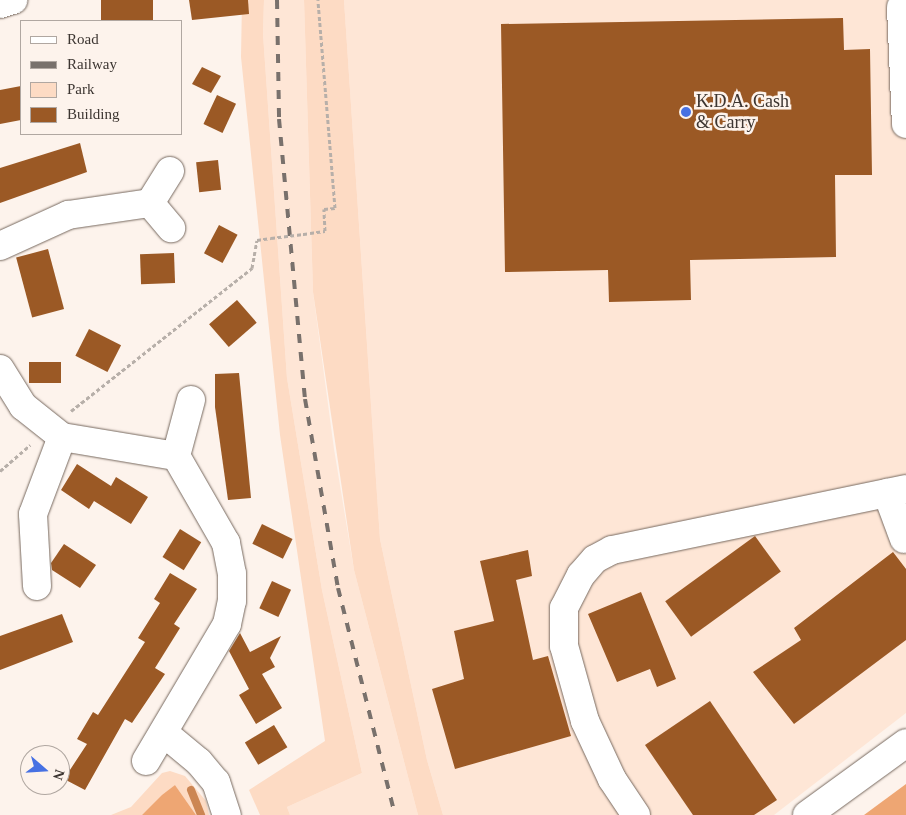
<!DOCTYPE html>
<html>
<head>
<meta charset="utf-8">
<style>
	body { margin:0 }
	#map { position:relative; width:906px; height:815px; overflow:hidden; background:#fdf3ec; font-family:Georgia,serif }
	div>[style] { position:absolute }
	.built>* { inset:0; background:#fee6d6 }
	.green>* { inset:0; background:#fddbc4 }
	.forest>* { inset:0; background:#eea673 }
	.stream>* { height:8px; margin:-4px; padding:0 4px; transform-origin:4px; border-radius:4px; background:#cc8653 }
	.building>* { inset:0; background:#9b5925; transform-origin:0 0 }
	.path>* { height:3px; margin-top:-1.5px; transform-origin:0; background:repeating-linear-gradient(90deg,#b7afa9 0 4px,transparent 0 6.5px) }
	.roads { filter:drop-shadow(0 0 1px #77695f) drop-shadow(0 0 1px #77695f) }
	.minor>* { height:28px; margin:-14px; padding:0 14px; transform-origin:14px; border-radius:14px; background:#fff }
	.major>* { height:28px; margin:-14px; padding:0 14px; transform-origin:14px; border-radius:14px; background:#fff }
	.rail>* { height:4px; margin-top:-2px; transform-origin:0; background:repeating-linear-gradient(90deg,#79716c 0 9px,transparent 0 18px) }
	.path-bridge>* { height:3px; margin-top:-1.5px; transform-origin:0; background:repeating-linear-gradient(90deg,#b7afa9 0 4px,transparent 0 6.5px) }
	.dots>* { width:14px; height:14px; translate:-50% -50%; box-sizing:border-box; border:2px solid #fdf3ec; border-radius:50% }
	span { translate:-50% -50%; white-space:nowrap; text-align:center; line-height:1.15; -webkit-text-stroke:5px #fdf3ec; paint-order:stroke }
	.poi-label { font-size:18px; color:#3c3531 }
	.left { translate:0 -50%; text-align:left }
	.legend { position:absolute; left:20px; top:20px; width:162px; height:115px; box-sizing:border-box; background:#fdf3ec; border:1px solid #b0a7a1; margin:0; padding:6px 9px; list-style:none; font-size:15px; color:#3c3531 }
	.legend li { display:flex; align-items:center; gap:10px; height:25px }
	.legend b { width:25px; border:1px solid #b0a7a1 }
	.north { position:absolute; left:20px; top:745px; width:50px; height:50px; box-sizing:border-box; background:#fdf3ec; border:1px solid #b0a7a1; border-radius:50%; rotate:109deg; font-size:14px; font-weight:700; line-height:20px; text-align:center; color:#3c3531 }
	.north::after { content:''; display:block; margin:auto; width:18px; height:22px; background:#4771e3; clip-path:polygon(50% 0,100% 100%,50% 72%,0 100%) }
</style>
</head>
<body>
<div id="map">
	<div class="built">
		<div style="clip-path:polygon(264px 0,304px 0,313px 292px,334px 449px,354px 570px,418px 815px,290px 815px,287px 807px,362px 773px,322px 590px,287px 378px,263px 34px)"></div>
		<div style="clip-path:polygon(344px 0,906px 0,906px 713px,774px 815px,443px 815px,427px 760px,380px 539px)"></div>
	</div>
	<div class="green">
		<div style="clip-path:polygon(242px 0,264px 0,263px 34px,287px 378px,322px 590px,362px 773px,287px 807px,290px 815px,260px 815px,249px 790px,325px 741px,280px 435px,241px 57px)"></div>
		<div style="clip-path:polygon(304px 0,344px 0,380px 539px,427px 760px,443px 815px,418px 815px,354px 570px,313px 292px)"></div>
		<div style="clip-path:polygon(170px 771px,185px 776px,206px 801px,209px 815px,196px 815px,175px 785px,142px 815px,111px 815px,131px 807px,162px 773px)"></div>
	</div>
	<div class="forest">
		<div style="clip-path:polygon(906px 784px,906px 815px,864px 815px)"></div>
		<div style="clip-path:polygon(175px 785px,196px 815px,142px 815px,162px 795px)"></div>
	</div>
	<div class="stream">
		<div style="left:191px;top:790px;width:27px;rotate:68deg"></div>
	</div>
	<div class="building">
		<div style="left:101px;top:0;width:52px;height:21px"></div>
		<div style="clip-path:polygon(189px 0,248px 0,249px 14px,192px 20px)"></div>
		<div style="clip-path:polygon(843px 18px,844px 50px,870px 49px,872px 175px,835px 175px,836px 257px,690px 260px,691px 300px,609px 302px,608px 270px,505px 272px,501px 24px)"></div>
		<div style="clip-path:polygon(202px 67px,221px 76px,211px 93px,192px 84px)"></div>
		<div style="clip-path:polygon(21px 86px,21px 120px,0 124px,0 90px)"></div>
		<div style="left:217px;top:95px;width:21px;height:32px;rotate:25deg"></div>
		<div style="clip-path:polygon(80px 143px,87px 172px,0 203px,0 168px)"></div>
		<div style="left:218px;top:160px;width:30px;height:22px;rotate:84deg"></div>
		<div style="left:219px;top:225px;width:21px;height:32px;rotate:28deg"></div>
		<div style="left:48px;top:249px;width:62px;height:33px;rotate:75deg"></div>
		<div style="left:174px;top:253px;width:30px;height:34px;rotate:88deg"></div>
		<div style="left:237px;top:300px;width:30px;height:37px;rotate:49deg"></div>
		<div style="left:89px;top:329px;width:36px;height:30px;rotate:27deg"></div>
		<div style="left:29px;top:362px;width:32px;height:21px"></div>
		<div style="clip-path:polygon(239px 373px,251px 498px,228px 500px,215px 407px,215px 374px)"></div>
		<div style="clip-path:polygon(77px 464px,111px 486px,116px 477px,148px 497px,131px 524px,94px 501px,89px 509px,61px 490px)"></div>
		<div style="left:262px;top:524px;width:34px;height:22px;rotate:26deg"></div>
		<div style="left:180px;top:529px;width:25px;height:33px;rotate:32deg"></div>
		<div style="left:755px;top:536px;width:44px;height:111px;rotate:54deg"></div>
		<div style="clip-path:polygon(64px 544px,96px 565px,80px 588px,52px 570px,51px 563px)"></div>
		<div style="clip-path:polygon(528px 550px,532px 576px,516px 580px,533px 660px,548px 656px,571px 736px,455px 769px,432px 689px,464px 679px,454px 631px,494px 621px,480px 561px)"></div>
		<div style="clip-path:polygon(893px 552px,906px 569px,906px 640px,794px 724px,753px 672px,801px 640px,794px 628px)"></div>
		<div style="clip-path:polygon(170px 573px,197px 589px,174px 624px,180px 628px,155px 668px,165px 674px,132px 723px,125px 719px,85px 790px,64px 779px,87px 744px,77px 739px,93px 712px,98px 715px,145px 642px,138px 638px,160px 603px,154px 599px)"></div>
		<div style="left:272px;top:581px;width:21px;height:30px;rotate:25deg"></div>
		<div style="clip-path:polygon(641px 592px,676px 679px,657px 687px,650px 669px,617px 682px,588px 614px)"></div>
		<div style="clip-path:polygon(62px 614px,73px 642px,0 670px,0 636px)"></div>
		<div style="clip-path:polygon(240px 633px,250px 652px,281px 636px,270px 658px,275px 667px,262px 674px,282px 708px,256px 724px,239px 695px,249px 689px,229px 651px)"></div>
		<div style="clip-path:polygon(710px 701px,777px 800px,754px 815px,693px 815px,645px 745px)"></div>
		<div style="left:274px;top:725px;width:26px;height:34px;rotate:59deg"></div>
	</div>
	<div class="path">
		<div style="left:310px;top:233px;width:15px;rotate:-8deg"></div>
		<div style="left:325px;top:231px;width:22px;rotate:-93deg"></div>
		<div style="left:324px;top:209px;width:11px;rotate:-5deg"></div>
		<div style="left:335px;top:208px;width:209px;rotate:-94.7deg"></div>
		<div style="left:71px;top:411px;width:231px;rotate:-38.3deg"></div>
		<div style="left:252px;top:268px;width:28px;rotate:-80deg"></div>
		<div style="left:257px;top:240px;width:14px;rotate:-8deg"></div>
		<div style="left:0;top:471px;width:40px;rotate:-41deg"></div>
	</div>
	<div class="roads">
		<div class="minor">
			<div style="left:0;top:4px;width:14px;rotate:-17deg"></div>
			<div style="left:901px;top:7px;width:117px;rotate:87.6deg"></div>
			<div style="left:170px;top:171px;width:38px;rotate:122deg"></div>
			<div style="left:150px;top:203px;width:33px;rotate:50deg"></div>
			<div style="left:0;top:246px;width:75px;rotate:-24.5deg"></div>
			<div style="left:68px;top:215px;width:83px;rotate:-8.3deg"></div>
			<div style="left:0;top:369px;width:44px;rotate:58.1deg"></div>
			<div style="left:23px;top:406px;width:50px;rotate:38.5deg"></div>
			<div style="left:62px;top:437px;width:116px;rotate:9.5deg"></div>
			<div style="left:887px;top:493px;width:49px;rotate:69.7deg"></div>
			<div style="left:37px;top:586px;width:72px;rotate:-93.2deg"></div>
			<div style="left:33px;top:514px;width:82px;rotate:-69.4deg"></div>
			<div style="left:164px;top:733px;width:45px;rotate:39.6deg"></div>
			<div style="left:199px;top:762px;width:26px;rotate:50deg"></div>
			<div style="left:216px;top:782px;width:35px;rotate:72deg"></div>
			<div style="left:146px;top:761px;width:159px;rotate:-59.4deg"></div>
			<div style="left:227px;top:624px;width:24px;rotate:-78deg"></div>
			<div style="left:232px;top:601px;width:27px;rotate:-90deg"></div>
			<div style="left:232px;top:574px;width:32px;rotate:-101deg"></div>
			<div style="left:226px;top:543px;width:100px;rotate:-119.9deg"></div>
			<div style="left:176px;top:456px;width:58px;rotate:-75deg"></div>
			<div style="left:636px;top:815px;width:43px;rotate:-123.7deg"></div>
			<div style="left:612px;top:779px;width:64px;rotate:-115deg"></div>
			<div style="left:585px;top:721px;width:78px;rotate:-105.6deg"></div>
			<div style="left:564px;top:646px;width:38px;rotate:-90deg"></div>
			<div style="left:564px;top:608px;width:37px;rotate:-63deg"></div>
			<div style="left:581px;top:575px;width:21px;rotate:-49deg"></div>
			<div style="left:595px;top:559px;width:19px;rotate:-28deg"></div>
			<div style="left:612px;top:550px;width:300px;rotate:-11.7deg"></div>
		</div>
		<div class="major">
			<div style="left:807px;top:815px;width:122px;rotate:-36deg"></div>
		</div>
	</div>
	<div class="rail">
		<div style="left:277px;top:0;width:119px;rotate:89deg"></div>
		<div style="left:279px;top:119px;width:281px;rotate:84.7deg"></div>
		<div style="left:305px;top:399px;width:192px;rotate:80.1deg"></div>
		<div style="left:338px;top:588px;width:234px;rotate:75.9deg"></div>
	</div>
	<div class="path-bridge">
		<div style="left:271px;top:238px;width:39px;rotate:-7deg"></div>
	</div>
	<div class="dots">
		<div style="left:686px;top:112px;background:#4771e3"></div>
	</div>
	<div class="poi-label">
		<span class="left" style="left:696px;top:112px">K.D.A. Cash<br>&amp; Carry</span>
	</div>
	<ul class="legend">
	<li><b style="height:6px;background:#fff"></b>Road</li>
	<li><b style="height:6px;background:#79716c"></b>Railway</li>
	<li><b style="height:14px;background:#fddbc4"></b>Park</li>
	<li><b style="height:14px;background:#9b5925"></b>Building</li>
	</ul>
	<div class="north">N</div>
</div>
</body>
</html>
